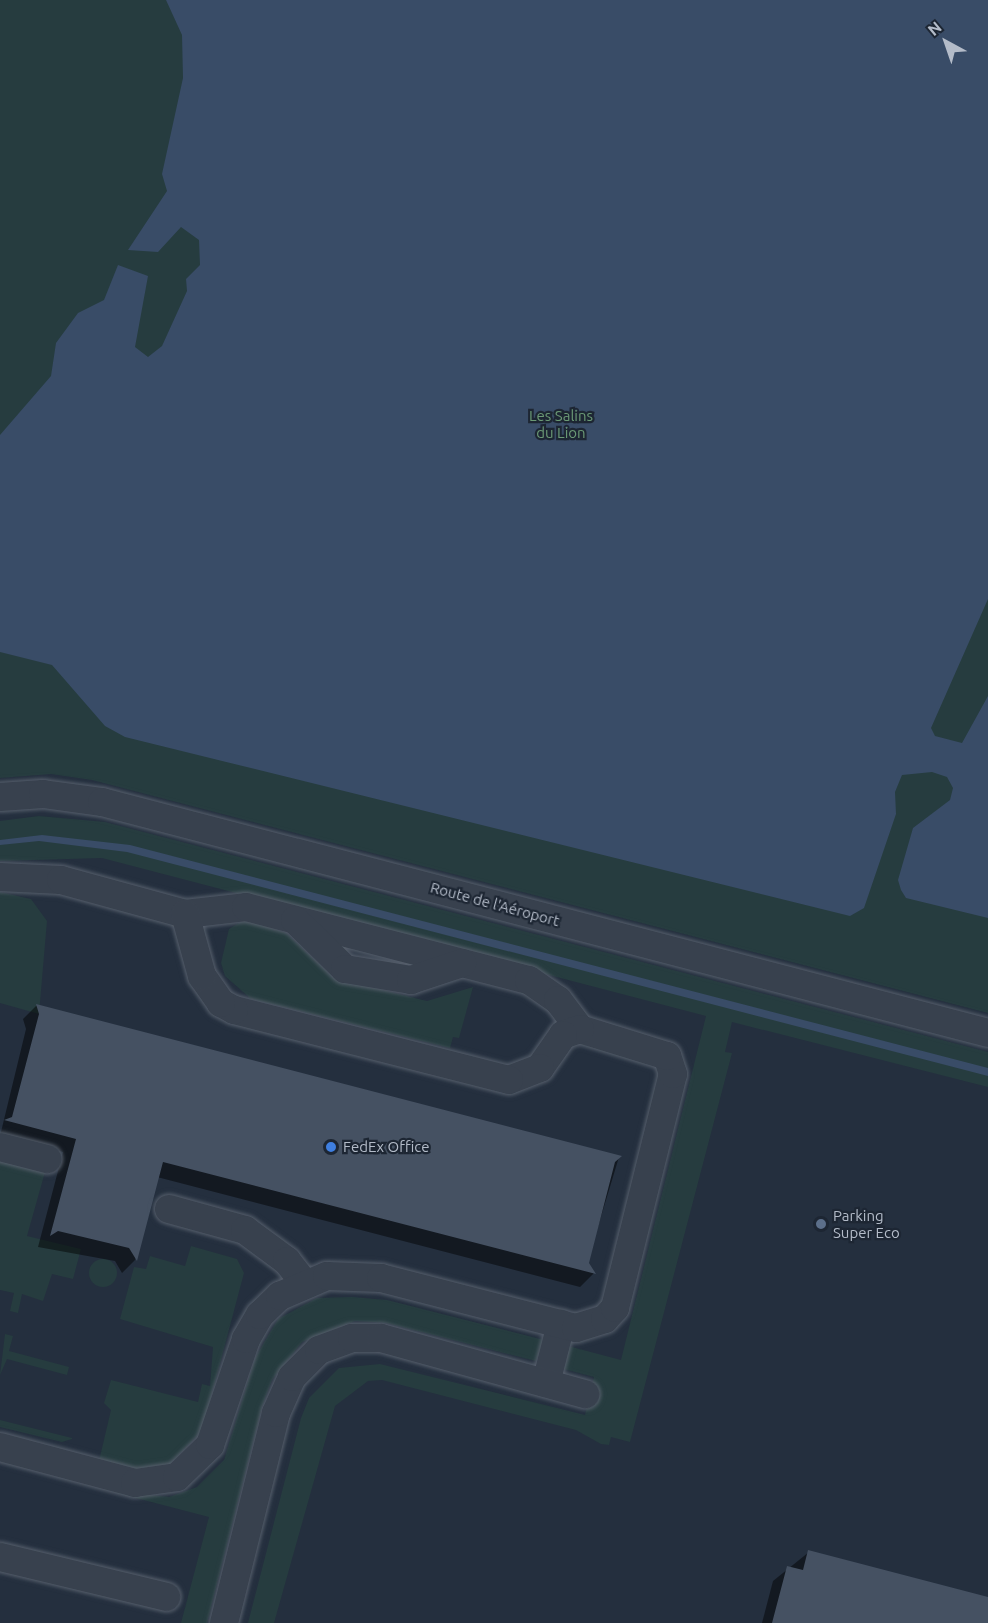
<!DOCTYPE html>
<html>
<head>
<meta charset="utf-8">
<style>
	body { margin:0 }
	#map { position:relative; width:988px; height:1623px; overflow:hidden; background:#242f3e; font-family:Ubuntu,sans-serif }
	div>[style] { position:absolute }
	.green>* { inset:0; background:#263c3f }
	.round { border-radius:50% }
	.water>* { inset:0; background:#394c67 }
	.shadow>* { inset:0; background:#0007 }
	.building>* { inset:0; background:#455162 }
	.roads { filter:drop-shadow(0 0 2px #565f6c) drop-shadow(0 0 2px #565f6c) }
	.minor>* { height:28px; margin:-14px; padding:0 14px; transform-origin:14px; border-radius:14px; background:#38414e }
	.dots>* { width:16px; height:16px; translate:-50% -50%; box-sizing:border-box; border:3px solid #1d2633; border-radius:50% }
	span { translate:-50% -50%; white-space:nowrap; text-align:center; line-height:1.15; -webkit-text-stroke:4.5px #1d2633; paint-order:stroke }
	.park-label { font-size:15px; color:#6b9a76 }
	.street-label { font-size:15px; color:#b4bcc9 }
	.poi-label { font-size:15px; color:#b4bcc9 }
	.left { translate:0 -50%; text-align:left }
	.north { position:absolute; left:916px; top:12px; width:60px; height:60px; -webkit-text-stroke:4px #1d2633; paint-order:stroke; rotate:320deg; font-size:16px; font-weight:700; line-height:24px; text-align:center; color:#b4bcc9 }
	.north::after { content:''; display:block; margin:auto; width:21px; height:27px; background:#b4bcc9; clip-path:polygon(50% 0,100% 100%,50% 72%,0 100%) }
</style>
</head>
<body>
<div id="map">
	<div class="green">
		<div style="clip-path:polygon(0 0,988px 0,988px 1013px,92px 780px,51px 774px,0 778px)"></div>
		<div style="clip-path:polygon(39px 816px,105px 822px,988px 1052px,988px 1087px,732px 1022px,725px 1052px,732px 1053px,630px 1442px,611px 1437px,609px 1445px,601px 1444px,576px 1430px,382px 1380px,368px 1381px,335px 1406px,274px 1623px,248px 1623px,301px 1418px,309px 1398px,339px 1368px,380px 1364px,585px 1415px,594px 1377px,564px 1369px,568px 1346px,621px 1360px,706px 1016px,102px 858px,0 861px,0 821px)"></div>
		<div style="clip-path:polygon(0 892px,31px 899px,47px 921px,39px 1014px,0 1003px)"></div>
		<div style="clip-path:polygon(244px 920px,286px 933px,334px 978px,427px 1001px,473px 987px,459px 1038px,453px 1037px,450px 1048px,251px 999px,225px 976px,221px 963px,229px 929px)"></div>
		<div style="clip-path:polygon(0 1160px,45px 1172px,27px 1236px,81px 1249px,73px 1279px,52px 1274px,43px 1301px,22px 1294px,18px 1313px,10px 1311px,14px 1293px,0 1290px)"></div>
		<div style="clip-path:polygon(191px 1246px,237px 1259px,244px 1273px,202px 1431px,166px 1468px,139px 1473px,99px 1461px,111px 1410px,104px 1403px,111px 1380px,198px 1402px,202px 1384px,210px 1386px,213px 1347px,120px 1319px,134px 1267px,146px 1269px,150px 1256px,185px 1266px)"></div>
		<div class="round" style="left:89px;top:1259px;width:28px;height:28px"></div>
		<div style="clip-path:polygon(352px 1297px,387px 1300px,544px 1340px,536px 1361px,386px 1323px,355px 1321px,302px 1342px,272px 1380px,262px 1407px,207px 1623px,181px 1623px,209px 1517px,109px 1491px,169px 1497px,197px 1487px,224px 1460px,255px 1358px,278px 1319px,317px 1298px)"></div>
		<div style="clip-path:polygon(5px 1334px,13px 1336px,9px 1351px,69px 1367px,67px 1375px,7px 1359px,0 1375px)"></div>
		<div style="clip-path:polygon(0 1420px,72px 1438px,72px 1439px,62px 1442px,0 1427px)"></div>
	</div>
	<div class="water">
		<div style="clip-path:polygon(166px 0,988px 0,988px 599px,931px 728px,935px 736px,962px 743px,988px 696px,988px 918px,906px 898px,901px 890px,898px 880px,913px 828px,950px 800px,953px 788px,947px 777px,932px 772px,902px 775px,895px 792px,896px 814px,864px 908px,850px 916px,125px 737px,105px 726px,52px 665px,0 652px,0 435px,51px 376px,56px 343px,78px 313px,104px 300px,118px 265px,148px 276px,135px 347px,148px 357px,162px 346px,187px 291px,186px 279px,200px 265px,199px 240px,181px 227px,158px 252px,128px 250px,167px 191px,162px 174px,183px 78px,182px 35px)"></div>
		<div style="clip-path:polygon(42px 835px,130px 845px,988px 1068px,988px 1076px,127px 852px,39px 841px,0 845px,0 840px)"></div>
	</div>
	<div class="shadow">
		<div style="clip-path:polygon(36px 1006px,619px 1157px,587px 1263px,594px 1273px,580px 1287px,157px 1177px,135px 1260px,122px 1273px,115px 1261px,38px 1247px,63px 1152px,0 1136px,26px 1029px,23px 1019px)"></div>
		<div style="clip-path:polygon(809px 1552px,988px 1598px,988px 1623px,762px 1623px,773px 1581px)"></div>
	</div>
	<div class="building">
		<div style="clip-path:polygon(36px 1004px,622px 1156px,615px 1162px,589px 1263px,596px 1274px,163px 1162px,137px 1261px,129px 1248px,58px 1231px,50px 1236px,76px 1139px,4px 1120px,12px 1117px,39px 1014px)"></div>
		<div style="clip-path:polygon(808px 1550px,988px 1597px,988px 1623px,772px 1623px,787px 1566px,803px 1570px)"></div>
	</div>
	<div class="roads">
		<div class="minor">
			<div style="left:0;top:797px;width:43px;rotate:-4deg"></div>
			<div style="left:43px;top:794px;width:60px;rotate:7.7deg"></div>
			<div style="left:102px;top:802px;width:916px;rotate:14.61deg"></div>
			<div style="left:0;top:877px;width:61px;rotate:2.8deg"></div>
			<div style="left:61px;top:880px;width:129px;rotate:15.3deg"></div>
			<div style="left:185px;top:914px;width:61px;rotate:-6.5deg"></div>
			<div style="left:246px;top:907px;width:292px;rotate:14.5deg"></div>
			<div style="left:529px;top:980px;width:35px;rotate:35deg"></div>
			<div style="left:558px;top:1000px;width:36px;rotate:53deg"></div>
			<div style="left:295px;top:920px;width:70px;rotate:44.4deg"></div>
			<div style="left:345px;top:969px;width:67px;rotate:9.5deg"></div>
			<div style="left:411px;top:980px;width:54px;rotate:-18.4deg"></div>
			<div style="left:0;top:1147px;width:49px;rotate:14.3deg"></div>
			<div style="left:169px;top:1209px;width:79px;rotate:15.4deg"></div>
			<div style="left:245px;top:1230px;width:52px;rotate:36.4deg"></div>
			<div style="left:287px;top:1261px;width:28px;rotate:52deg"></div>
			<div style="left:546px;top:1383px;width:61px;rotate:-75.7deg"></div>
			<div style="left:0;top:1447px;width:140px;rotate:14.9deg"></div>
			<div style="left:135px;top:1483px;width:42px;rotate:-8.1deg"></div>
			<div style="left:177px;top:1477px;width:46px;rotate:-44.1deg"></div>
			<div style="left:210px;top:1445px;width:112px;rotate:-71.2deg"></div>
			<div style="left:246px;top:1339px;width:28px;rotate:-60deg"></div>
			<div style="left:260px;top:1315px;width:28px;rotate:-44deg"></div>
			<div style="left:280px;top:1296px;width:51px;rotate:-23.1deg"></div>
			<div style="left:327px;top:1276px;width:54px;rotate:2.1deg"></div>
			<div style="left:381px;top:1278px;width:201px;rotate:14.4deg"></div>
			<div style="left:576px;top:1328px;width:30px;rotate:-17deg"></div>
			<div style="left:605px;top:1319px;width:15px;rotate:-48deg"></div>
			<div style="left:615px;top:1308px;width:241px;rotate:-76.1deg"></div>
			<div style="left:673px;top:1074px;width:19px;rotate:-108deg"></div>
			<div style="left:667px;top:1056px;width:91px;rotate:-162.8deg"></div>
			<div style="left:580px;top:1029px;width:18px;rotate:161deg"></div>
			<div style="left:563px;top:1035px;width:40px;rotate:124.9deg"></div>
			<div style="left:540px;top:1068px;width:33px;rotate:159deg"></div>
			<div style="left:509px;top:1080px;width:284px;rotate:-165.7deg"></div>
			<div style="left:234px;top:1010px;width:15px;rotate:-152deg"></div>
			<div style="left:221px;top:1003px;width:33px;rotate:-125deg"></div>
			<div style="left:202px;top:976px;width:64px;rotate:-105.3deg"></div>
			<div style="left:0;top:1557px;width:171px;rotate:13.5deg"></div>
			<div style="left:224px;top:1623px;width:216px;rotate:-76.1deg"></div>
			<div style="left:276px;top:1413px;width:39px;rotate:-66deg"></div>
			<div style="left:292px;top:1377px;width:38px;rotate:-45deg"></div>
			<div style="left:319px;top:1350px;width:35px;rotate:-20deg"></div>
			<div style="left:352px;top:1338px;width:29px"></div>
			<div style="left:381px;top:1338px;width:212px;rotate:15.4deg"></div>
		</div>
	</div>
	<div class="dots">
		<div style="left:331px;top:1147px;background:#3f7fe0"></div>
		<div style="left:821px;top:1224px;background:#5c6f8a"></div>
	</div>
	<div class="park-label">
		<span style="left:561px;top:424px">Les Salins<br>du Lion</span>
	</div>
	<div class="street-label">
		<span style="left:495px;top:904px;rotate:15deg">Route de l'Aéroport</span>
	</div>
	<div class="poi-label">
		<span class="left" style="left:343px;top:1147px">FedEx Office</span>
		<span class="left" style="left:833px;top:1224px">Parking<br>Super Eco</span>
	</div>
	<div class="north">N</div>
</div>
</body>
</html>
